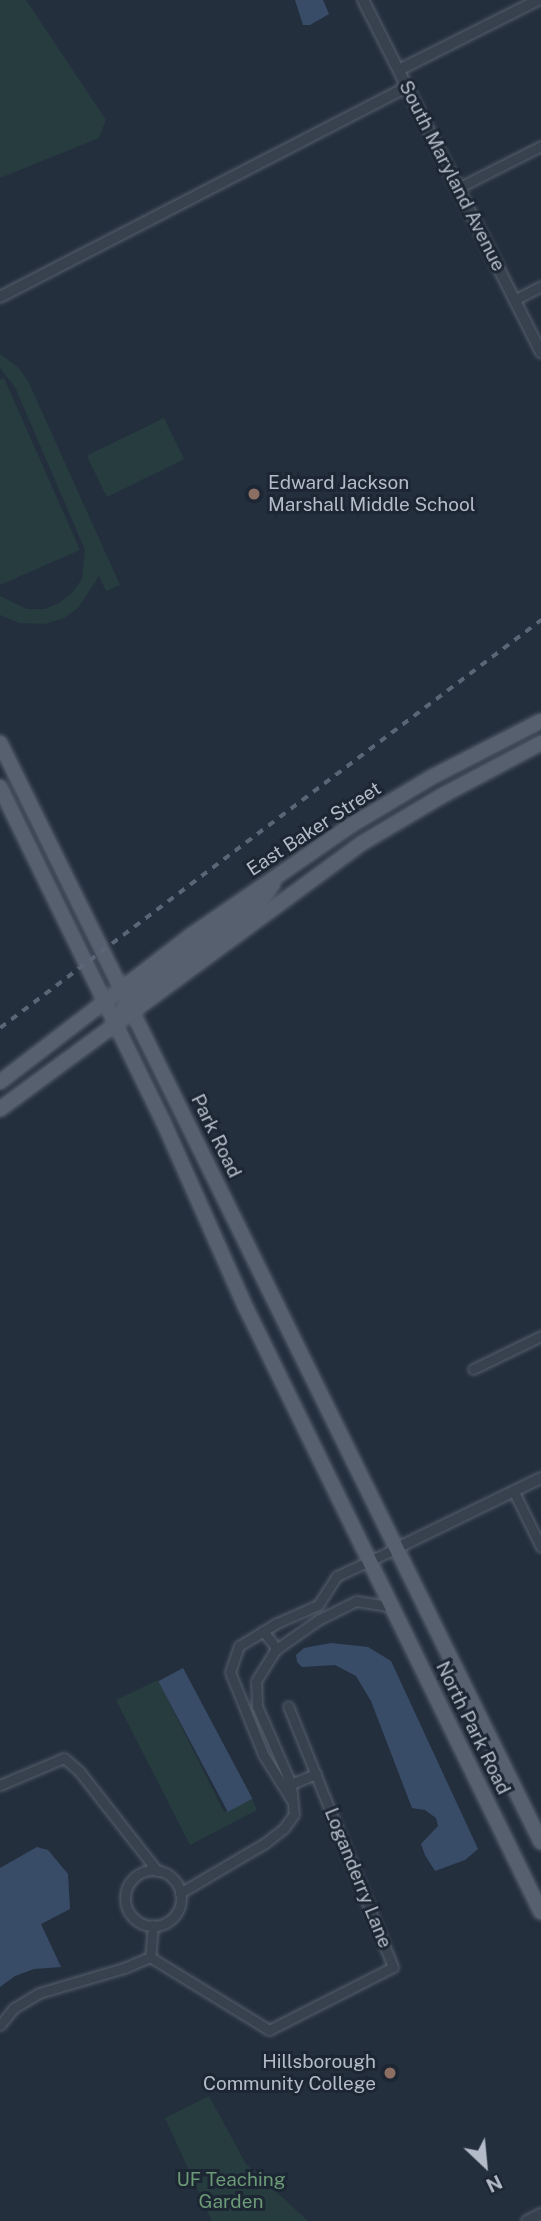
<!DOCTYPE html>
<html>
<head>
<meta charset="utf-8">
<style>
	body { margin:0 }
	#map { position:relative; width:541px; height:2221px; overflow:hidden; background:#242f3e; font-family:"Public Sans",sans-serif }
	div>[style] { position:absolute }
	.green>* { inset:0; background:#263c3f; transform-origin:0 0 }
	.water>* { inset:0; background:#394c67; transform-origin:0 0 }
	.roads { filter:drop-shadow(0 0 2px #565f6c) drop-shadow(0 0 2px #565f6c) }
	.minor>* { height:9px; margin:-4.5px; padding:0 4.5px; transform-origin:4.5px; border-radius:4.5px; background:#38414e }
	.minor>.ring { margin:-4.5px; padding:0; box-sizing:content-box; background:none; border:9px solid #38414e; border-radius:50% }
	.tertiary>* { height:10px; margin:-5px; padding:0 5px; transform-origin:5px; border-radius:5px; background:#38414e }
	.primary>* { height:14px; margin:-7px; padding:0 7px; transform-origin:7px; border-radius:7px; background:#56606e }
	.rail>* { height:3.5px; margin-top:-1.75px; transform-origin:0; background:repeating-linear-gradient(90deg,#5a6575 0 7px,transparent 0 14px) }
	.dots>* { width:19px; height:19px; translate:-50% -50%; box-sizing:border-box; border:4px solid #1d2633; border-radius:50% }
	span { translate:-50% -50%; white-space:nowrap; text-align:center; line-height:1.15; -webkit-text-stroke:6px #1d2633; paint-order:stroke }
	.street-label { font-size:19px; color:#b4bcc9 }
	.poi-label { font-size:19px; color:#b4bcc9 }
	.left { translate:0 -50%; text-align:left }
	.right { translate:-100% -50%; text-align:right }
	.park-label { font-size:19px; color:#6b9a76 }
	.north { position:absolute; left:450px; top:2130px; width:70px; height:70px; -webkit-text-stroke:5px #1d2633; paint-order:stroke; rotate:154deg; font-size:19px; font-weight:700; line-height:28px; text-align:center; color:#b4bcc9 }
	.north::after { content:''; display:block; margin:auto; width:24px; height:32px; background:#b4bcc9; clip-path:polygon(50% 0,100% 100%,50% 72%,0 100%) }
</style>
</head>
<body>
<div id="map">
	<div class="green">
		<div style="clip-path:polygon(0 0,26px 0,106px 120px,99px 138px,0 178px)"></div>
		<div style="clip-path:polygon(0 354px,19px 368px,29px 383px,120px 585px,106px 591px,99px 576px,78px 608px,64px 618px,45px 624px,20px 623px,0 615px,0 596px,27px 609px,45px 609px,59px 603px,72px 593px,82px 579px,85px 550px,15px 387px,0 368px)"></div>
		<div style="clip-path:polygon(4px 378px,80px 550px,0 585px,0 380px)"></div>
		<div style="left:164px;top:418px;width:46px;height:86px;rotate:64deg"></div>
		<div style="clip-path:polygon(158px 1680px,224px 1812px,252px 1799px,257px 1810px,190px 1845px,116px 1700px)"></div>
		<div style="clip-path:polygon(209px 2096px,246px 2164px,308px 2221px,212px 2221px,165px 2118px)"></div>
	</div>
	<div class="water">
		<div style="clip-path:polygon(295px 0,323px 0,329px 14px,310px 25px,303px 25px)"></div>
		<div style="clip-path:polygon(331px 1643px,368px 1647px,391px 1661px,478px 1849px,465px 1860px,435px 1871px,425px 1855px,421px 1844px,438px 1826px,436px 1818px,425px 1810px,412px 1808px,371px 1701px,356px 1676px,335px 1665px,302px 1667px,297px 1662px,296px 1655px,304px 1648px)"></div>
		<div style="left:183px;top:1668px;width:148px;height:28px;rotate:62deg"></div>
		<div style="clip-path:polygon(37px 1847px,48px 1850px,68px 1874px,70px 1909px,41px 1924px,61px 1967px,34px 1969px,15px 1976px,0 1987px,0 1868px)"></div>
	</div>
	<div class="roads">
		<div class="minor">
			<div style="left:458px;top:188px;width:93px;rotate:-26.8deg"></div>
			<div style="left:514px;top:300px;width:30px;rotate:-27deg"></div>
			<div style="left:473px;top:1369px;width:76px;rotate:-25.9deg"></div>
			<div style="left:514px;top:1492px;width:61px;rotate:63.9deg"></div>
			<div style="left:263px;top:1631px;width:23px;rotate:52deg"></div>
			<div style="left:291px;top:1784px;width:27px;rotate:-22deg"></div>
			<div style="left:0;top:1785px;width:69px;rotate:-22.9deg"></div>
			<div style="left:64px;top:1758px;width:20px;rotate:41deg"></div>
			<div style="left:79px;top:1771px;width:127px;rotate:52deg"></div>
			<div style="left:291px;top:1799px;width:53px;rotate:-121.9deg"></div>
			<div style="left:263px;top:1754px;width:88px;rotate:-111.9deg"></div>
			<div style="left:230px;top:1672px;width:28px;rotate:-71deg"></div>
			<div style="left:239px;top:1646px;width:44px;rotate:-31.2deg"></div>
			<div style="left:277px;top:1623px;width:45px;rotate:-23.7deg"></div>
			<div style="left:318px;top:1605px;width:35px;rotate:-57deg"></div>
			<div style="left:337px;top:1576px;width:66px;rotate:-25deg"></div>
			<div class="ring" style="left:125px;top:1870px;width:47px;height:47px"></div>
			<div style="left:180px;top:1893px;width:99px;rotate:-30.5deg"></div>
			<div style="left:265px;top:1843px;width:24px;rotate:-38deg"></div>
			<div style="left:284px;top:1828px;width:17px;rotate:-54deg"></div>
			<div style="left:294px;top:1814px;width:30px;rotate:-96deg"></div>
			<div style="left:291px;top:1784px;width:85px;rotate:-113.6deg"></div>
			<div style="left:257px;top:1706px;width:25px;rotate:-92deg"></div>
			<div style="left:256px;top:1681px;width:36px;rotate:-58deg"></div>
			<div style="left:275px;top:1650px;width:52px;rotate:-34.9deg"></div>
			<div style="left:318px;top:1620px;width:42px;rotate:-26.6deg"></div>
			<div style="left:356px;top:1601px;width:37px;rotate:9deg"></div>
			<div style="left:153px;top:1925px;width:32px;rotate:95deg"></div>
			<div style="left:150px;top:1957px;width:140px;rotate:31.5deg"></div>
			<div style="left:269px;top:2030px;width:139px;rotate:-26.9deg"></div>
			<div style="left:393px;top:1967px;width:281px;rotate:-111.9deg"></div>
			<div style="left:0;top:2025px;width:22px;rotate:-51deg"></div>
			<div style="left:14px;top:2008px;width:29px;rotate:-31deg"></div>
			<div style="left:39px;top:1993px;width:89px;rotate:-16.4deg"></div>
			<div style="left:124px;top:1968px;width:28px;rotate:-23deg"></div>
		</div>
		<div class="tertiary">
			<div style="left:363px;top:0;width:395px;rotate:63.2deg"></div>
			<div style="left:399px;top:70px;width:156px;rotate:-26.7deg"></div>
			<div style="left:0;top:297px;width:458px;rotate:-27.3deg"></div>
			<div style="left:397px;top:1548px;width:160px;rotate:-25.9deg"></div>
			<div style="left:527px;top:2221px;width:16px;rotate:-27deg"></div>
		</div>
		<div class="primary">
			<div style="left:0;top:743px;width:1225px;rotate:63.79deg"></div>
			<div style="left:0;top:787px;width:372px;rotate:64deg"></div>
			<div style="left:163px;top:1121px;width:205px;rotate:66.1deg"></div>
			<div style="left:246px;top:1308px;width:672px;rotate:63.97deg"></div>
			<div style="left:123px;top:1010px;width:9px;rotate:-63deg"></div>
			<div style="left:127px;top:1002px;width:168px;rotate:-37.3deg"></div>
			<div style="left:261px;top:900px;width:20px;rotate:-53deg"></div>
			<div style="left:0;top:1082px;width:240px;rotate:-37.5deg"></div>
			<div style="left:190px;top:936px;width:194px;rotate:-34.5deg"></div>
			<div style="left:350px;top:826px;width:98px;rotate:-30.8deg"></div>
			<div style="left:434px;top:776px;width:120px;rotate:-27.2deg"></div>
			<div style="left:0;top:1109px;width:449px;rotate:-36.3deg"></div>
			<div style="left:362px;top:843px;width:96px;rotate:-30.6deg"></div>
			<div style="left:445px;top:794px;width:109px;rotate:-28deg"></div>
		</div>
	</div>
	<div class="rail">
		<div style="left:0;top:1028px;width:678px;rotate:-37.02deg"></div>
	</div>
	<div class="dots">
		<div style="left:254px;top:494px;background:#8d6e63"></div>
		<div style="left:390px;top:2073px;background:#8d6e63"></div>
	</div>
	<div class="street-label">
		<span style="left:452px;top:176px;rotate:63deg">South Maryland Avenue</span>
		<span style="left:314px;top:829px;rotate:-33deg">East Baker Street</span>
		<span style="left:216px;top:1136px;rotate:64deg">Park Road</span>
		<span style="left:473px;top:1728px;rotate:64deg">North Park Road</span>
		<span style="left:358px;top:1878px;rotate:68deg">Loganderry Lane</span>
	</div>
	<div class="poi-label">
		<span class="left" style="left:268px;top:494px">Edward Jackson<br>Marshall Middle School</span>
		<span class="right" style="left:376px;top:2073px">Hillsborough<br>Community College</span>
	</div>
	<div class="park-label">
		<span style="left:231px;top:2191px">UF Teaching<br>Garden</span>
	</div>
	<div class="north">N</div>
</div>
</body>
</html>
